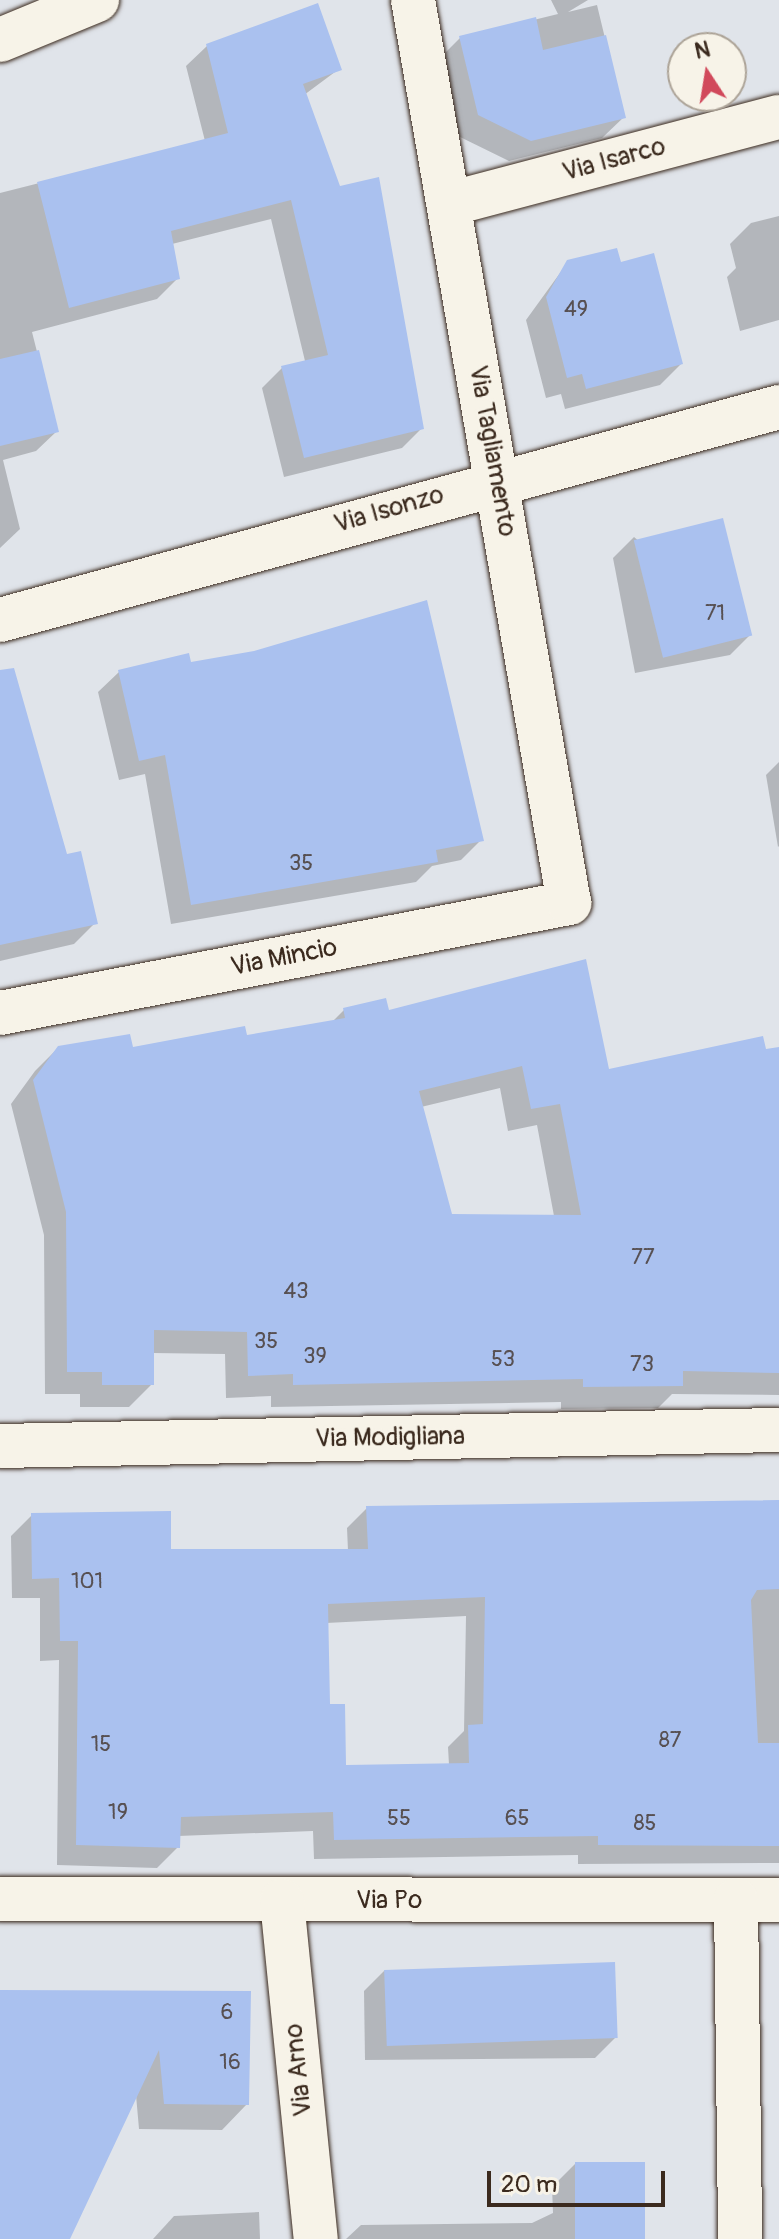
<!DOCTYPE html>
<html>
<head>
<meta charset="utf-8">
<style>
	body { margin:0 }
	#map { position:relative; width:779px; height:2239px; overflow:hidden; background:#e0e4ea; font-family:Pangolin,sans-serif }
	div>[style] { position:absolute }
	.shadow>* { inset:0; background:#0003 }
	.building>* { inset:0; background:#aac1ef; transform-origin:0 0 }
	.roads { filter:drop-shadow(0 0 2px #3b2a1e) drop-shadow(0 0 2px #3b2a1e) }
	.street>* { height:44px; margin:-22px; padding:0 22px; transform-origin:22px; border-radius:22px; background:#f7f3e8 }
	.secondary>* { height:44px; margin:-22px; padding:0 22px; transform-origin:22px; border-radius:22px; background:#f7f3e8 }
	span { translate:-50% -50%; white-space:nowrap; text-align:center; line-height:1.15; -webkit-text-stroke:6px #f7f3e8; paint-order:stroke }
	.number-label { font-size:22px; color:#575052 }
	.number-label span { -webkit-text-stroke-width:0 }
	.street-label { font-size:26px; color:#3b2a1e }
	.north { position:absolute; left:667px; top:32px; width:80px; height:80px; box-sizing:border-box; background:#f7f3e8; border:2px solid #aca397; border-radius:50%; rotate:348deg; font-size:22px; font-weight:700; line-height:32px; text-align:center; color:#3b2a1e }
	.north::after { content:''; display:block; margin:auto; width:28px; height:36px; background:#d1495b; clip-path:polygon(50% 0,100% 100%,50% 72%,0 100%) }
	.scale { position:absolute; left:487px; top:2171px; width:178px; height:36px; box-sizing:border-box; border:4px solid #3b2a1e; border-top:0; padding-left:10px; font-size:24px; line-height:28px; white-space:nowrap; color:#3b2a1e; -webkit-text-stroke:6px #f7f3e8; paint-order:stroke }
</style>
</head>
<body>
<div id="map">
	<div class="shadow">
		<div style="clip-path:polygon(551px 0,588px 0,568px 12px,597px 5px,624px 117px,602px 138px,509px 161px,458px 136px,439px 59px,460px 38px,558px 14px)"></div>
		<div style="clip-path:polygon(207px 46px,339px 69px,304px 95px,422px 428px,402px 448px,284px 477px,262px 388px,282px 368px,305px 361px,271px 219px,172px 244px,177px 279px,157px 299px,32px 332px,57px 431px,36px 451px,3px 460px,20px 529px,0 548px,0 193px,205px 141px,186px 66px)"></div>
		<div style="clip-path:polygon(779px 216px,779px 320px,740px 331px,727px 277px,736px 268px,730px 244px,751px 223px)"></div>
		<div style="clip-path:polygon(568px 262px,619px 264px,681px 364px,660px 385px,565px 409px,561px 394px,546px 398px,526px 320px)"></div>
		<div style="clip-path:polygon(634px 537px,751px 634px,730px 655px,635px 673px,613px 558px)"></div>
		<div style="clip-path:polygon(190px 665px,481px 840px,461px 860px,432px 866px,416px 882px,171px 924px,145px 774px,119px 780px,98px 692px,119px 672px)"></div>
		<div style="clip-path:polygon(0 703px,95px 923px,74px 944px,0 961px)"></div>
		<div style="clip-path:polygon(779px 762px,779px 846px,778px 847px,766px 775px)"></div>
		<div style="clip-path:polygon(evenodd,344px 1010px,388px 1012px,607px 1071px,779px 1049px,779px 1395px,672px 1394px,658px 1408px,561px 1409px,561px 1402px,271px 1407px,271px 1396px,226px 1398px,225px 1354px,152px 1353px,152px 1384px,129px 1407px,80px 1407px,80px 1394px,45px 1394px,44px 1235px,11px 1104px,35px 1071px,58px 1048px,131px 1050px,245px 1037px,332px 1022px,344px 1010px,500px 1088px,508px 1131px,537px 1125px,554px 1216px,450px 1216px,421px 1107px,500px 1088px)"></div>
		<div style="clip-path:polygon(evenodd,779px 1504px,779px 1863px,578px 1864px,578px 1855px,314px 1859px,313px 1831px,178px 1836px,178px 1847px,157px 1868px,57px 1865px,59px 1660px,40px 1661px,40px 1598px,12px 1598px,11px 1536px,32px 1515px,169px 1551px,348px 1551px,347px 1528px,367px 1508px,779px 1504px,466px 1616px,464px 1731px,448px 1747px,449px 1765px,344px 1767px,328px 1706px,326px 1623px,466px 1616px)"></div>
		<div style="clip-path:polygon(385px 1970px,616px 2037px,595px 2058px,365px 2060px,364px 1991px)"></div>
		<div style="clip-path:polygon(249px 1993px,247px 2104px,222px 2130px,139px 2129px,136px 2095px,67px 2239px,0 2239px,0 1999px)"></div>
		<div style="clip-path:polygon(575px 2164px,645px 2239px,346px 2239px,361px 2225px,532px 2223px,553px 2213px,552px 2187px)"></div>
		<div style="clip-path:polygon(259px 2212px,260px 2239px,153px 2239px,174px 2216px)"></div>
	</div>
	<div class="building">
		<div style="clip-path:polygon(318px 3px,342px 70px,303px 84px,340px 186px,379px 177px,424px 429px,304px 458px,281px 366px,328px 355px,291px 200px,171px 231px,180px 279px,69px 308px,37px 182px,228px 133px,206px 44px)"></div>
		<div style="clip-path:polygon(536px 17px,543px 50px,606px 35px,626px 118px,531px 141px,478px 115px,459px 36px)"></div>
		<div style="clip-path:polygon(617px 248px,621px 262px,654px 253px,683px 364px,586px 389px,582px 374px,567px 378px,546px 297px,567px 260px)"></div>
		<div style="clip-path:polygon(39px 350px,59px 432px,0 446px,0 359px)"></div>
		<div style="left:723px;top:518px;width:121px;height:92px;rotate:76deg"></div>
		<div style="clip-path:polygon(427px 600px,484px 841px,436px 850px,438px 862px,191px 905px,165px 755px,139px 761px,118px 670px,189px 653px,191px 662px,254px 651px)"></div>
		<div style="clip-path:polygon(14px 668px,67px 854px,81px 851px,98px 924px,0 945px,0 670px)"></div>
		<div style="clip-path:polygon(evenodd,586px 959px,609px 1069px,763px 1036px,766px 1049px,779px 1047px,779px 1373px,683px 1371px,683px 1386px,583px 1387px,583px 1379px,293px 1385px,293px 1374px,248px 1376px,247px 1332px,154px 1330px,154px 1385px,102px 1385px,102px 1372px,67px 1372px,66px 1212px,33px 1080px,58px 1046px,130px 1034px,133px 1047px,245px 1026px,247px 1035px,345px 1018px,343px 1008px,386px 998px,389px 1010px,586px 959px,522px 1066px,531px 1109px,560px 1104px,581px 1215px,452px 1214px,419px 1091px,522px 1066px)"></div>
		<div style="clip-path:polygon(evenodd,779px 1500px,779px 1589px,757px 1590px,751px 1600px,758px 1743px,779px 1743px,779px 1846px,598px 1845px,598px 1836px,334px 1840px,333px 1812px,181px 1817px,180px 1848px,76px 1845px,78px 1641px,60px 1641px,59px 1578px,32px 1579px,31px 1513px,171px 1511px,171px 1549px,368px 1549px,366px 1506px,779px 1500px,485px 1597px,483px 1724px,468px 1725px,469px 1763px,346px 1765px,345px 1704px,330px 1704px,328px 1604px,485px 1597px)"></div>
		<div style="left:615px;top:1962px;width:76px;height:231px;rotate:88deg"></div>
		<div style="clip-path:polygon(0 1990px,251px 1991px,249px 2105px,164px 2104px,159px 2050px,70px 2239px,0 2239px)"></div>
		<div style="left:575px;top:2162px;width:70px;height:77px"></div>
	</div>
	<div class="roads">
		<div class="street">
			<div style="left:449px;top:204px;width:341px;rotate:-14.8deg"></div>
			<div style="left:0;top:620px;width:808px;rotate:-15.29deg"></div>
			<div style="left:0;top:1013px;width:580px;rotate:-10.94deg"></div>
			<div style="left:569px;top:903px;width:916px;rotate:-99.8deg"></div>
			<div style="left:0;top:1446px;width:779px;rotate:-1.18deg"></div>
			<div style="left:0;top:1899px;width:779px;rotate:0.07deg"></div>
			<div style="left:736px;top:1900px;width:339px;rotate:89.3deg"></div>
			<div style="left:282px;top:1901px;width:340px;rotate:84.3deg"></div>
		</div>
		<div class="secondary">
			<div style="left:0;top:40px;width:105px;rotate:-22.4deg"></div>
		</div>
	</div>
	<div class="number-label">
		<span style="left:576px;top:310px">49</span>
		<span style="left:715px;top:614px">71</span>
		<span style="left:301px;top:864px">35</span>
		<span style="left:643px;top:1258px">77</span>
		<span style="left:296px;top:1292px">43</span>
		<span style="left:266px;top:1342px">35</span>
		<span style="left:315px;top:1357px">39</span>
		<span style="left:503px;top:1360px">53</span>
		<span style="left:642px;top:1365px">73</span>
		<span style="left:87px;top:1582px">101</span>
		<span style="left:670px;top:1741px">87</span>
		<span style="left:101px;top:1745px">15</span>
		<span style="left:118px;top:1813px">19</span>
		<span style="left:399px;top:1819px">55</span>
		<span style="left:517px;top:1819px">65</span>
		<span style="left:645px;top:1824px">85</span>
		<span style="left:227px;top:2013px">6</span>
		<span style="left:230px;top:2063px">16</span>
	</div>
	<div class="street-label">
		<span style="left:614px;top:160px;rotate:-15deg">Via Isarco</span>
		<span style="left:492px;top:451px;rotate:80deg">Via Tagliamento</span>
		<span style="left:389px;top:510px;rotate:-16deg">Via Isonzo</span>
		<span style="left:284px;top:958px;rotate:-11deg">Via Mincio</span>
		<span style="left:390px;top:1438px;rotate:-1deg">Via Modigliana</span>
		<span style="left:389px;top:1901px">Via Po</span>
		<span style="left:299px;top:2070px;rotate:-96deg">Via Arno</span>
	</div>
	<div class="north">N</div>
	<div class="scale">20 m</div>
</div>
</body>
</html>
